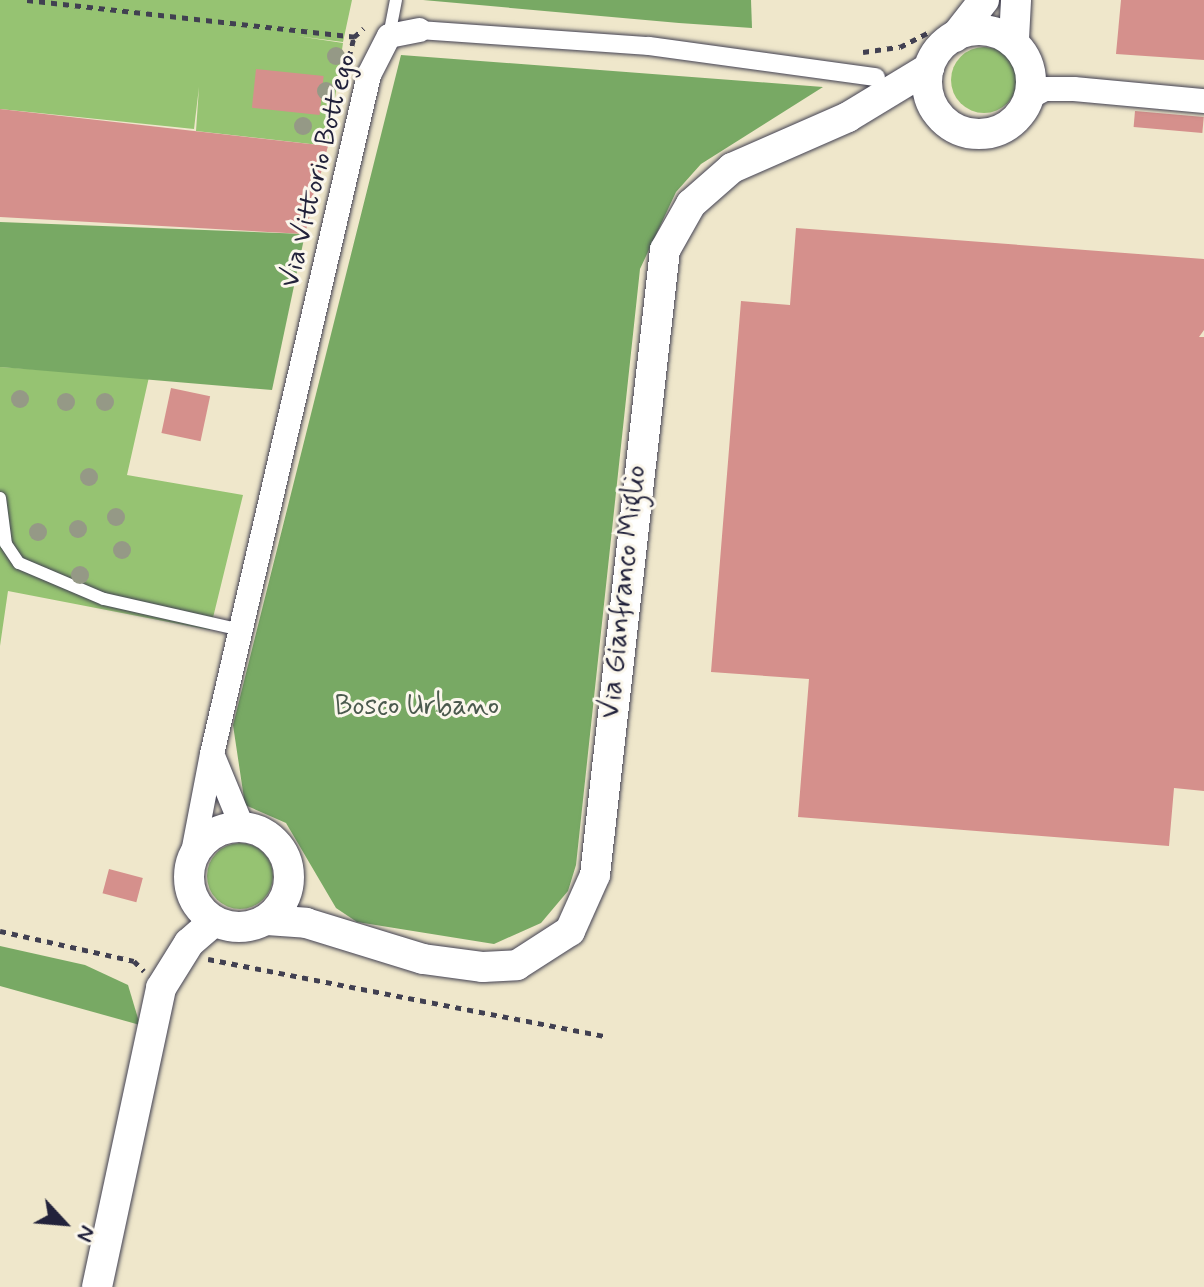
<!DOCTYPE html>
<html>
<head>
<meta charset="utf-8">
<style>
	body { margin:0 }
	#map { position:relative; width:1204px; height:1287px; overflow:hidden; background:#efe7cb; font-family:Mynerve,sans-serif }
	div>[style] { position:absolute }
	.green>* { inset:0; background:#96c372 }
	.round { border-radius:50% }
	.forest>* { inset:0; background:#78a964 }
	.building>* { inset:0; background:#d5908c; transform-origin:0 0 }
	.path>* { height:5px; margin-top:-2.5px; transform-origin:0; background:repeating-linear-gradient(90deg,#414051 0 6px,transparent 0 12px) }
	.roads { filter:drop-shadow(0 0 2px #414051) drop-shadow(0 0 2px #414051) }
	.service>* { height:12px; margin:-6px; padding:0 6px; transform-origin:6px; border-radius:6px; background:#fff }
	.pedestrian>* { height:18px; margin:-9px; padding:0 9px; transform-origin:9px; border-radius:9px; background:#fff }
	.minor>* { height:24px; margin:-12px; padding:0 12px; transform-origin:12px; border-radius:12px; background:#fff }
	.tertiary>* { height:30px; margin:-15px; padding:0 15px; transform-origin:15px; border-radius:15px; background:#fff }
	.tertiary>.ring { margin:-15px; padding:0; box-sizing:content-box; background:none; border:30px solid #fff; border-radius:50% }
	.trees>* { width:18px; height:18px; margin:-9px; border-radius:50%; background:#959986 }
	span { translate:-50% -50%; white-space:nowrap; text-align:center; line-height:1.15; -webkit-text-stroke:6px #fbf7ec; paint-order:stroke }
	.street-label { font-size:28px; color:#22223b }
	.park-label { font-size:28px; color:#4b5a4e }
	.north { position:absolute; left:24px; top:1183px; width:80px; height:80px; -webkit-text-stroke:6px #fbf7ec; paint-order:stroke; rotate:116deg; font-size:22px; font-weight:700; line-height:32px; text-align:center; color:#22223b }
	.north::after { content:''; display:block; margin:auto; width:28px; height:36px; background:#22223b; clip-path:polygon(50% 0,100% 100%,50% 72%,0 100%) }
</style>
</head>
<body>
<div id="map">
	<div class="green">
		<div style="clip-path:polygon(0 0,352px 0,343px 42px,297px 36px,343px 43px,328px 146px,196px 131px,199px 87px,194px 129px,0 109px)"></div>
		<div class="round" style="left:951px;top:47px;width:66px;height:66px"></div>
		<div style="clip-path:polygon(0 367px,149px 377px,127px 475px,243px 495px,210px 630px,8px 591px,0 646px)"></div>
		<div class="round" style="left:207px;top:843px;width:66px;height:66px"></div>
	</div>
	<div class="forest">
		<div style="clip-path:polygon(423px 0,751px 0,752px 28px,679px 23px)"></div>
		<div style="clip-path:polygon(401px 55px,823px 87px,701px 164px,676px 192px,640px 269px,576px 865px,568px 891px,541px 923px,494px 944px,357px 922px,336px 908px,286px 823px,245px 805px,233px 725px)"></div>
		<div style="clip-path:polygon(0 222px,305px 234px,272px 390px,0 367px)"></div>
		<div style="clip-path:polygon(0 946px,85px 965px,128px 985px,140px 1025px,0 986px)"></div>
	</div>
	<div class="building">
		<div style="clip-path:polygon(1121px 0,1204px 0,1204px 60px,1116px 54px)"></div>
		<div style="left:256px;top:69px;width:68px;height:39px;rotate:6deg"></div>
		<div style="clip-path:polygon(0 109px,328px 146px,305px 234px,0 217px)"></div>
		<div style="left:1135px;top:111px;width:69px;height:16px;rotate:5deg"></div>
		<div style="clip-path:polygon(796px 228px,1204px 259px,1204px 330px,1199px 337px,1204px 337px,1204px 791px,1174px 788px,1169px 846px,798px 817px,809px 679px,711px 672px,741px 301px,790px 305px)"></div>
		<div style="left:171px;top:388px;width:40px;height:46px;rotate:12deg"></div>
		<div style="left:109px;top:869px;width:35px;height:25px;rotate:15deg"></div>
	</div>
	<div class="path">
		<div style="left:27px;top:0;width:330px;rotate:6.4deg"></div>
		<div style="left:863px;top:52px;width:37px;rotate:-8deg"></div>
		<div style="left:900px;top:47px;width:34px;rotate:-27deg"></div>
		<div style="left:349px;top:57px;width:21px;rotate:-76deg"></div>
		<div style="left:354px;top:37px;width:13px;rotate:-42deg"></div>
		<div style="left:0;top:931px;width:137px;rotate:12.6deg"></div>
		<div style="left:134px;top:961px;width:14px;rotate:45deg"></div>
		<div style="left:208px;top:959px;width:403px;rotate:11deg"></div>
	</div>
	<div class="roads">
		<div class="service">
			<div style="left:389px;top:36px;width:37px;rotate:-79deg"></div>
			<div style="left:0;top:498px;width:46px;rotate:82.6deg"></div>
			<div style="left:6px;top:544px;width:23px;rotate:56deg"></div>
			<div style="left:19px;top:563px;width:92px;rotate:23deg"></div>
			<div style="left:104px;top:599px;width:141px;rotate:12.7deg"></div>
		</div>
		<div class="pedestrian">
			<div style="left:419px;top:30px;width:231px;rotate:4deg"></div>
			<div style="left:649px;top:46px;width:229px;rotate:7.8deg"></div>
		</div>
		<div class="minor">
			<div style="left:1030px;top:97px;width:17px;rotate:-28deg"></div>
			<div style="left:1045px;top:89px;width:29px"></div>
			<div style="left:1074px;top:89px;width:131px;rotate:5.3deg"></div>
			<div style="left:213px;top:756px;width:74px;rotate:67.6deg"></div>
			<div style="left:191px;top:863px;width:111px;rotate:-79.1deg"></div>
			<div style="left:212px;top:754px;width:697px;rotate:-76.98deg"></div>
			<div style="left:369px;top:75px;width:44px;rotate:-62.9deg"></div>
			<div style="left:389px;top:36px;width:31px;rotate:-11deg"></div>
		</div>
		<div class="tertiary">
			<div class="ring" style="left:927px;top:30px;width:74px;height:74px"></div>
			<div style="left:955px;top:37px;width:47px;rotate:-51.9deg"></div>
			<div style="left:1014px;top:39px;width:39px;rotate:-87deg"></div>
			<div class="ring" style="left:189px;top:827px;width:70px;height:70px"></div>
			<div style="left:267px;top:920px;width:39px;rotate:4deg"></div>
			<div style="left:306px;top:923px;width:122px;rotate:17.1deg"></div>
			<div style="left:423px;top:959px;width:61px;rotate:7.6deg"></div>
			<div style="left:483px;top:967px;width:34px;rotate:-3deg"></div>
			<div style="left:517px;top:965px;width:63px;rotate:-32.7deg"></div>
			<div style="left:570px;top:931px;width:61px;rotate:-65.9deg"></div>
			<div style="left:595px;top:875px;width:629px;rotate:-83.61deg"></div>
			<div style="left:665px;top:250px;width:53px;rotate:-60.5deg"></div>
			<div style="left:691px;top:204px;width:55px;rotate:-41.3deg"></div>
			<div style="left:732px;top:168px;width:127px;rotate:-23.7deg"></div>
			<div style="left:848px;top:117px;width:95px;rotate:-31.2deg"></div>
			<div style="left:97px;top:1287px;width:306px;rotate:-77.9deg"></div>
			<div style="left:161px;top:988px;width:53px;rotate:-58.1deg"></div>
			<div style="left:189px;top:943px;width:33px;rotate:-41deg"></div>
		</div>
	</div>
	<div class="trees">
		<div style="left:336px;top:56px"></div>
		<div style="left:326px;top:91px"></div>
		<div style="left:303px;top:126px"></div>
		<div style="left:20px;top:399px"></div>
		<div style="left:66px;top:402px"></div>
		<div style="left:105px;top:402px"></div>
		<div style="left:89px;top:477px"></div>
		<div style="left:116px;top:517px"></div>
		<div style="left:78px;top:529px"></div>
		<div style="left:38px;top:532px"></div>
		<div style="left:122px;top:550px"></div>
		<div style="left:80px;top:575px"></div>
	</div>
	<div class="street-label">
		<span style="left:319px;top:171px;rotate:-76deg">Via Vittorio Bottego</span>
		<span style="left:624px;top:592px;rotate:-84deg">Via Gianfranco Miglio</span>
	</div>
	<div class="park-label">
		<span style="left:417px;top:707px">Bosco Urbano</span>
	</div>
	<div class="north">N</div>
</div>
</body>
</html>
